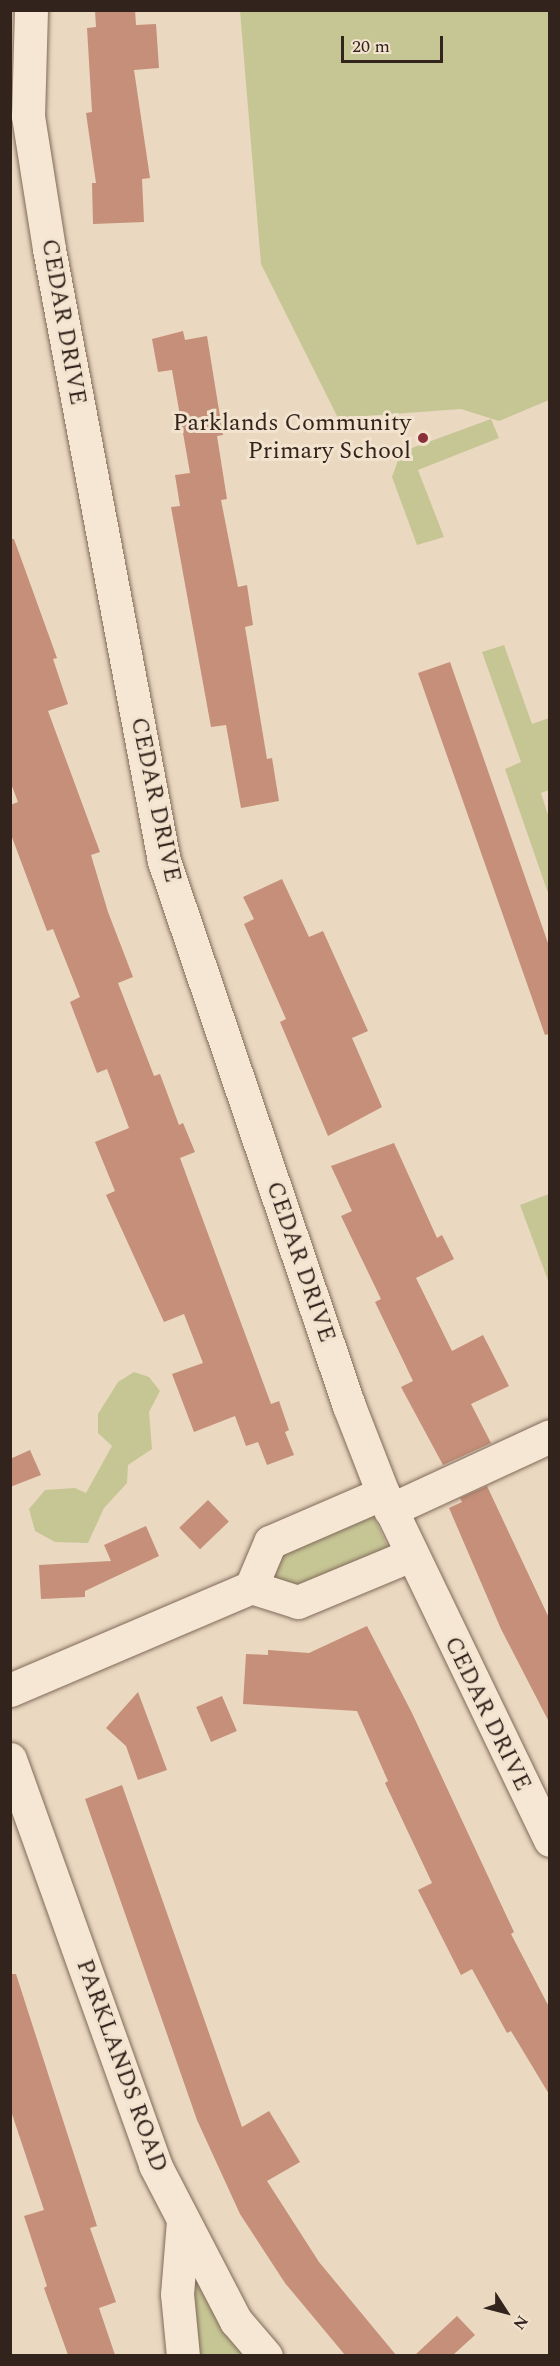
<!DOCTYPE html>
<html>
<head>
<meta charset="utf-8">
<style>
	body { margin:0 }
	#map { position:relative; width:560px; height:2366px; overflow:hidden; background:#ead8c0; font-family:Spectral,serif }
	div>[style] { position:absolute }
	.green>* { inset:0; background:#c6c695 }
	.building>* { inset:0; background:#c58f79; transform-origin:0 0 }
	.roads { filter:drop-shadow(0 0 2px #816a5a) drop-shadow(0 0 2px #816a5a) }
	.minor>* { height:33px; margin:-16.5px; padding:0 16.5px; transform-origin:16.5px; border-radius:16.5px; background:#f5e7d3 }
	.dots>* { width:16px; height:16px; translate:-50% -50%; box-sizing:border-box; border:3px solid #f2e3cf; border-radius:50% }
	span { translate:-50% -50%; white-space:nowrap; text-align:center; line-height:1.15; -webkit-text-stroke:6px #f2e3cf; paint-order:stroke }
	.street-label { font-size:24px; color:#32241d }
	.poi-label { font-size:24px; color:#32241d }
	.right { translate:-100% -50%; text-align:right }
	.frame { position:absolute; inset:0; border:12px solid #32241d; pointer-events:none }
	.north { position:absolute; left:476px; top:2282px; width:60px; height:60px; -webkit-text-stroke:4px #f2e3cf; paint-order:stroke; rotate:126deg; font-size:16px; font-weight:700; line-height:24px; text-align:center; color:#32241d }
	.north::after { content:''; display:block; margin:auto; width:21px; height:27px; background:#32241d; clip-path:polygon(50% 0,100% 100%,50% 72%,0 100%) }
	.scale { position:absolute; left:341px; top:36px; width:102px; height:27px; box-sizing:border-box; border:3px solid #32241d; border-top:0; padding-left:8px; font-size:18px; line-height:21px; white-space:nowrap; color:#32241d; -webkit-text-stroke:4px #f2e3cf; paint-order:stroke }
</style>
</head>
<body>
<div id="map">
	<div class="green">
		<div style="clip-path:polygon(240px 11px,549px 11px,549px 400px,499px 421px,461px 409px,338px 418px,261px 264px)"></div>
		<div style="clip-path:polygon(491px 419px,499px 438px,418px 470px,444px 537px,417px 545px,392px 477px,401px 452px)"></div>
		<div style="clip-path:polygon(504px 645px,532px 724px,549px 718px,549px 790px,541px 793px,549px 818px,549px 896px,505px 769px,521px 762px,482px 652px)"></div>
		<div style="clip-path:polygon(549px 1194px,549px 1283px,520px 1205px)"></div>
		<div style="clip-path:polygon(134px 1372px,149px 1377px,160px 1391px,149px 1412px,152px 1449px,128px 1465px,127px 1483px,104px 1508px,88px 1543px,55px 1542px,35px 1531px,29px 1509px,45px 1490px,75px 1488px,86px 1493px,112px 1446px,98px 1433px,98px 1414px,118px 1382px)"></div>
		<div style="clip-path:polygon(371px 1511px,390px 1552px,297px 1592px,264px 1583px,278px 1550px)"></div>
		<div style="clip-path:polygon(195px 2273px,247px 2355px,191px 2356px,188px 2305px)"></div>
	</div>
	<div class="building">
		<div style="clip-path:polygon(95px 10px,135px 10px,136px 25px,156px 24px,159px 68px,134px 70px,150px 178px,142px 179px,144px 222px,93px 224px,92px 183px,96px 183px,86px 113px,92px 112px,87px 28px,96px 27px)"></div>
		<div style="clip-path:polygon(183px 331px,185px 340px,207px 336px,223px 435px,217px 436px,227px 499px,221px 500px,238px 587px,247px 585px,253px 625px,245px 627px,267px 759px,272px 758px,279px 801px,241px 808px,226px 725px,211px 727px,171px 507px,180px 506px,175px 475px,190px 473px,172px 370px,158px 372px,152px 339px)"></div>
		<div style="clip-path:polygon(10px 539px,14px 539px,57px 658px,53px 659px,68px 704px,48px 711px,100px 852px,91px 855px,108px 912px,133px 977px,118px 983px,154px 1076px,160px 1074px,179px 1125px,183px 1123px,195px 1152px,180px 1158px,271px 1404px,279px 1401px,289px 1430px,285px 1432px,294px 1455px,267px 1465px,258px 1442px,246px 1446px,235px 1416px,194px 1432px,172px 1374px,203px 1363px,184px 1314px,164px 1322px,106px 1195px,115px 1191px,95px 1142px,129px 1128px,107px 1069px,97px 1073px,70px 1002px,80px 997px,53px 929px,47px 931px,10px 832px,10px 805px,18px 802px,10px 781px)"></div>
		<div style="clip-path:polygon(450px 662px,549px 946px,549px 1034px,545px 1035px,418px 673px)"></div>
		<div style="clip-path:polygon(282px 879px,309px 937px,323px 931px,368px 1031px,352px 1038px,382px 1107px,328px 1136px,280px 1022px,286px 1019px,244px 924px,254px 919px,243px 897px)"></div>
		<div style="clip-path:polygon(394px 1143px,437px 1238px,442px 1235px,454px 1259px,416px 1278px,452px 1351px,483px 1335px,509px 1386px,471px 1404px,491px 1443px,443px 1465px,401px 1387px,413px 1381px,375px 1302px,381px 1299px,341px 1216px,352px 1211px,331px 1166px)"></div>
		<div style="clip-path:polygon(30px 1450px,41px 1475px,10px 1487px,10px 1459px)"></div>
		<div style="clip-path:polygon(487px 1486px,549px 1618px,549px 1722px,501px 1629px,449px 1508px,462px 1502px,460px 1498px)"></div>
		<div style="left:208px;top:1500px;width:30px;height:40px;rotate:46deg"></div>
		<div style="clip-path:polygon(146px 1526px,159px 1556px,85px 1591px,85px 1597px,41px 1599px,39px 1565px,111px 1561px,104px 1545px)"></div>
		<div style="clip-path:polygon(367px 1626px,412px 1713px,514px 1932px,511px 1934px,549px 2007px,549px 2094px,511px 2031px,507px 2033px,472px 1969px,461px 1975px,418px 1890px,432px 1883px,385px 1783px,388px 1781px,357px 1711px,243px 1704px,246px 1654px,268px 1655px,268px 1650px,309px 1653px)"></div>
		<div style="clip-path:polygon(138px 1692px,167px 1770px,138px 1780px,126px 1746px,106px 1728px)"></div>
		<div style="left:222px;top:1696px;width:38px;height:28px;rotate:67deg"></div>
		<div style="clip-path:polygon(122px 1785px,242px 2127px,269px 2111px,300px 2162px,267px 2181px,319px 2262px,396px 2355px,345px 2355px,285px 2283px,240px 2214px,197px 2120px,85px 1799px)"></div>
		<div style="clip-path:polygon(10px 1974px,16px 1974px,97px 2226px,90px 2228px,116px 2302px,99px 2308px,115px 2355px,68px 2355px,44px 2288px,47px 2286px,24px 2216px,44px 2210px,10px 2108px)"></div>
		<div style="clip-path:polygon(457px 2316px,475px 2335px,453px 2355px,415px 2355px)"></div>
	</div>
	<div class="roads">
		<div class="minor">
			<div style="left:31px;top:10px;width:106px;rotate:91.6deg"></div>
			<div style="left:28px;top:116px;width:135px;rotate:81deg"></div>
			<div style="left:49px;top:249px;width:623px;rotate:79.36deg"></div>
			<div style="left:164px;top:861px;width:576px;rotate:71.25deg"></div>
			<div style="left:349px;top:1406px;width:93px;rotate:68.7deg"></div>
			<div style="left:383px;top:1493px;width:385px;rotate:64.3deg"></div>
			<div style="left:390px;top:1510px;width:176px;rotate:-24.8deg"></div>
			<div style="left:251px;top:1587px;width:49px;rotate:-67.1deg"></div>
			<div style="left:270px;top:1542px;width:123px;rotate:-23.4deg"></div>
			<div style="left:10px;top:1690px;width:262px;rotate:-23.1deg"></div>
			<div style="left:251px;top:1587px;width:49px;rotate:17.7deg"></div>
			<div style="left:298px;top:1602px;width:122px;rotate:-22.6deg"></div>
			<div style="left:10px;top:1759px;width:431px;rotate:70.3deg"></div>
			<div style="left:155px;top:2165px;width:176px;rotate:62.6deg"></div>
			<div style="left:236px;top:2321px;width:46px;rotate:49.4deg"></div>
			<div style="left:183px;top:2356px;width:62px;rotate:-95.5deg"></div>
			<div style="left:177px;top:2294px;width:73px;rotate:-85.3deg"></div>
		</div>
	</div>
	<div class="dots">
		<div style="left:423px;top:438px;background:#8b2f3b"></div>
	</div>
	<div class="street-label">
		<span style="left:63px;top:322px;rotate:80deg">CEDAR DRIVE</span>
		<span style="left:155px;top:800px;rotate:78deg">CEDAR DRIVE</span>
		<span style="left:300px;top:1262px;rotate:71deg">CEDAR DRIVE</span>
		<span style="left:487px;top:1714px;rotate:64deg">CEDAR DRIVE</span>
		<span style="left:121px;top:2066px;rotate:70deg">PARKLANDS ROAD</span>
	</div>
	<div class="poi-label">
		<span class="right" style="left:411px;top:438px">Parklands Community<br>Primary School</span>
	</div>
	<div class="frame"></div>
	<div class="north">N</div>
	<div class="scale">20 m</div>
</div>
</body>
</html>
